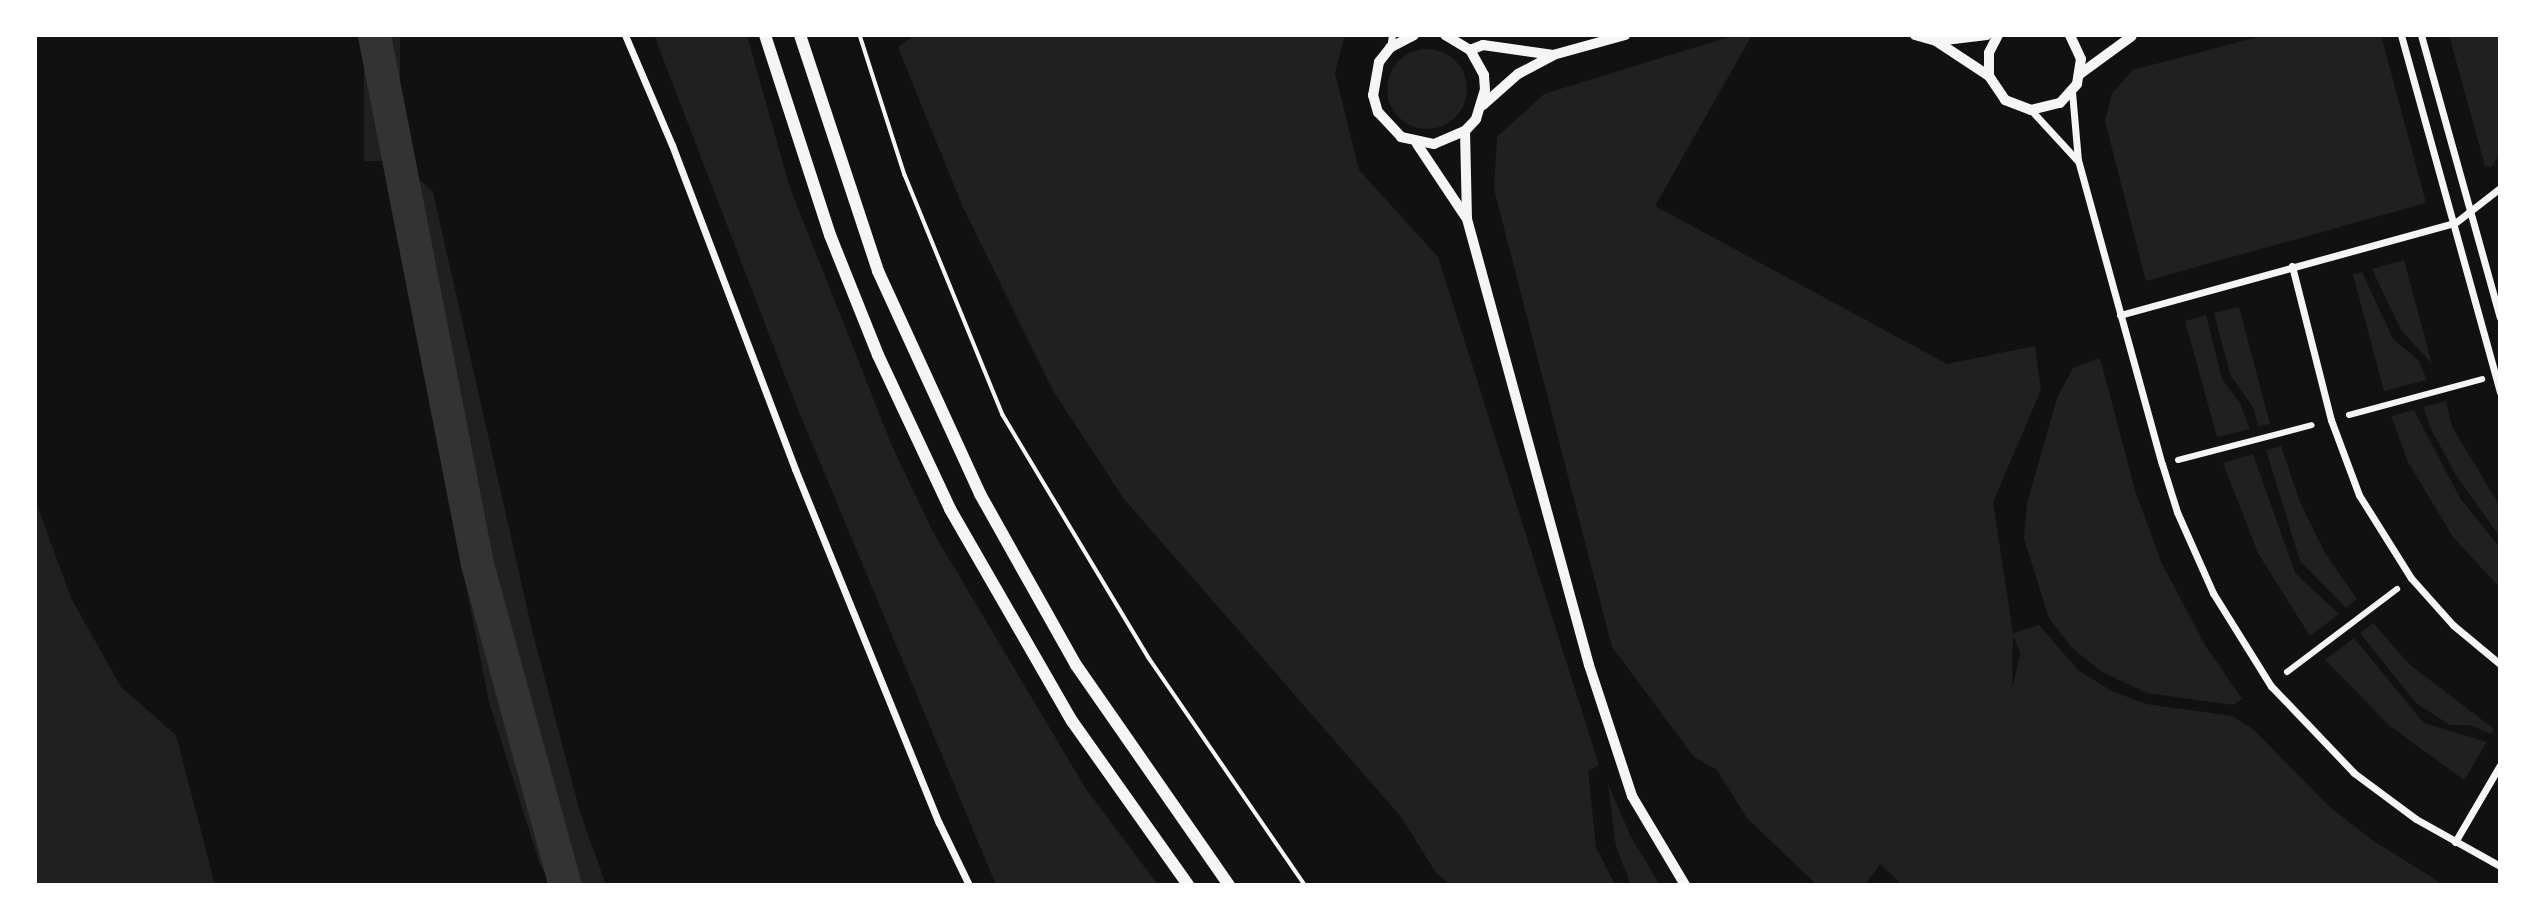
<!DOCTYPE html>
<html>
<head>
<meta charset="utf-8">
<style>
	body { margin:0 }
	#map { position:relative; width:2535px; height:920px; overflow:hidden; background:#111; font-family:"Roboto Serif",serif }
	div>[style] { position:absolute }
	.green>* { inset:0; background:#202020; transform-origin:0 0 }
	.round { border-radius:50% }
	.river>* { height:33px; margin:-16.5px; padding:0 16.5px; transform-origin:16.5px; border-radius:16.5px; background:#333 }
	.path>* { height:3.5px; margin:-1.75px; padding:0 1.75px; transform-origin:1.75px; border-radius:1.75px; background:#f5f5f5 }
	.pedestrian>* { height:6px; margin:-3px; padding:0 3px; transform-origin:3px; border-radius:3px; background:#f5f5f5 }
	.minor>* { height:7px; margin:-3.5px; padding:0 3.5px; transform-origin:3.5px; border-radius:3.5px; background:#f5f5f5 }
	.tertiary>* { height:10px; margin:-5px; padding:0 5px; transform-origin:5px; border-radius:5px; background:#f5f5f5 }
	.primary>* { height:12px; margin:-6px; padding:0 6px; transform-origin:6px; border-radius:6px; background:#f5f5f5 }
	span { translate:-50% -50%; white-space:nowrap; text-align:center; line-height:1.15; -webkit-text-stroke:6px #fff; paint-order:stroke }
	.frame { position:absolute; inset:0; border:37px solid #fff; pointer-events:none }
</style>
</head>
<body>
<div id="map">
	<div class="green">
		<div style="left:364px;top:35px;width:36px;height:126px"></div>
		<div style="clip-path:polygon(654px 35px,747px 35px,789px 185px,892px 446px,933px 532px,1086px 789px,1158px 885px,996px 885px,797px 407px)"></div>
		<div style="clip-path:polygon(915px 35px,1345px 35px,1335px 73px,1359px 170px,1438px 257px,1599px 765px,1588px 771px,1596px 847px,1615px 885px,1451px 885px,1436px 873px,1402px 818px,1124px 499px,1052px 389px,962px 205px,898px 47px)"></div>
		<div style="clip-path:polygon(evenodd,1735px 35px,1752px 35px,1655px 206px,1947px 364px,2035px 346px,2041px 390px,1993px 502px,2013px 633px,2039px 625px,2079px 671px,2112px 691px,2146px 704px,2232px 716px,2253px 729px,2331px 808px,2375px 842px,2444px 885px,1902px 885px,1880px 864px,1865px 885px,1817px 885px,1747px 818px,1717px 770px,1694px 757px,1612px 647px,1494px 189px,1497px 137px,1544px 94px,1735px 35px,2013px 635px,2020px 653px,2012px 690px,2013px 635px)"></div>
		<div style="clip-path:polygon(2265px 35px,2381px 35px,2426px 203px,2146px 281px,2105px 121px,2112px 93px,2133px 70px)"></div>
		<div style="clip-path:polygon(2449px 35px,2500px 35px,2500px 155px,2491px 167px,2485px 166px)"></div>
		<div class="round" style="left:1387px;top:49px;width:80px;height:80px"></div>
		<div style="clip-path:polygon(422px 182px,433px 192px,532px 630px,580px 812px,606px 885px,554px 885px,540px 865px,489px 702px,388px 192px)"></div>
		<div style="clip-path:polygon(2404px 260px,2432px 364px,2401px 330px,2372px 269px)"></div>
		<div style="clip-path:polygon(2362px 272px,2393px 339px,2419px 361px,2427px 380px,2384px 391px,2353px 275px)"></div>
		<div style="clip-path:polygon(2239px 307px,2270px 424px,2258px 426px,2254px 409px,2230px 374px,2214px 313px)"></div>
		<div style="clip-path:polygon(2206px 315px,2222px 379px,2240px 403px,2250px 429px,2217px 437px,2185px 321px)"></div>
		<div style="clip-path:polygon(2100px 358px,2135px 490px,2161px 562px,2205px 645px,2242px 699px,2233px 705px,2147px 693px,2102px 672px,2072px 648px,2049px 618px,2024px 539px,2027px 503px,2057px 398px,2073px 368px)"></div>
		<div style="clip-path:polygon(2446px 401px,2452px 427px,2500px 506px,2500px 537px,2457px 477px,2432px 431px,2423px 407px)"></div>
		<div style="clip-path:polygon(2414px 410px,2460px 498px,2500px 548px,2500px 588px,2453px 537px,2408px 462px,2391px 416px)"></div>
		<div style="clip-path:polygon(2281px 446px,2300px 502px,2325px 553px,2357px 599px,2346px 608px,2300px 561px,2266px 450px)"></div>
		<div style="clip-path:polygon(2253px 454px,2295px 573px,2339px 614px,2310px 636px,2258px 553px,2223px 463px)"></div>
		<div style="clip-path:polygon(35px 499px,71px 598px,121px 687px,176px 735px,215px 885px,35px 885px)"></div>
		<div style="clip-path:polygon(2373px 623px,2409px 664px,2494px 729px,2491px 734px,2470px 725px,2450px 725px,2416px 703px,2360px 633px)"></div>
		<div style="clip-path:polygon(2354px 638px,2424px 723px,2487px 742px,2464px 780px,2390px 726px,2325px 660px)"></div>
		<div style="clip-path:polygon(1608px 784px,1631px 837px,1660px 885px,1631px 885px,1616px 847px)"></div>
	</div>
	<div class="river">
		<div style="left:374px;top:35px;width:539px;rotate:78.98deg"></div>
		<div style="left:477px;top:564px;width:333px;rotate:74.7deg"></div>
	</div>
	<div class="path">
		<div style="left:860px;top:35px;width:147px;rotate:72.2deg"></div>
		<div style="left:905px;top:175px;width:259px;rotate:67.8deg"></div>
		<div style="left:1003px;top:415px;width:283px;rotate:59deg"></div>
		<div style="left:1149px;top:658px;width:275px;rotate:55.5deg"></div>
	</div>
	<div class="pedestrian">
		<div style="left:2349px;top:415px;width:138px;rotate:-15.1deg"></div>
		<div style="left:2178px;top:460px;width:138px;rotate:-14.6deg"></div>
		<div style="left:2287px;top:672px;width:138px;rotate:-37deg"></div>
	</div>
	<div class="minor">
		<div style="left:625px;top:35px;width:120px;rotate:66.9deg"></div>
		<div style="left:672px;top:145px;width:347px;rotate:69.2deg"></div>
		<div style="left:795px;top:469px;width:382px;rotate:67.9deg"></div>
		<div style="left:939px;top:823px;width:69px;rotate:64.2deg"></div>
		<div style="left:2401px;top:35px;width:371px;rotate:74.5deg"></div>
		<div style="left:2421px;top:35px;width:293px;rotate:74.4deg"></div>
		<div style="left:1390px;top:48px;width:13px;rotate:-81deg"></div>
		<div style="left:2072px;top:92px;width:68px;rotate:85deg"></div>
		<div style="left:2078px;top:160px;width:315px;rotate:74.6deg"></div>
		<div style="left:2162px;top:464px;width:50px;rotate:72.6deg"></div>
		<div style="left:2177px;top:512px;width:89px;rotate:66deg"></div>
		<div style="left:2213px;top:593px;width:110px;rotate:58.1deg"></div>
		<div style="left:2271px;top:686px;width:120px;rotate:46.3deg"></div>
		<div style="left:2354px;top:773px;width:77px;rotate:36.6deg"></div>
		<div style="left:2416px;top:819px;width:96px;rotate:29.2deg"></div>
		<div style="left:2031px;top:110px;width:68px;rotate:47.4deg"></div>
		<div style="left:2292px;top:266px;width:159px;rotate:75.8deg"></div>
		<div style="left:2331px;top:420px;width:80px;rotate:69.5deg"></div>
		<div style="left:2359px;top:495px;width:98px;rotate:57.9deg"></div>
		<div style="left:2411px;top:578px;width:63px;rotate:48.2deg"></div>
		<div style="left:2453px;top:625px;width:61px;rotate:39.7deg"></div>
		<div style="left:2120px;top:315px;width:347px;rotate:-15.4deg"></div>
		<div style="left:2455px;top:223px;width:57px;rotate:-37.9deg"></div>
		<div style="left:2455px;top:842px;width:89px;rotate:-59.7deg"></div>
	</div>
	<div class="tertiary">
		<div style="left:1414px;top:35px;width:27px;rotate:152deg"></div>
		<div style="left:1390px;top:48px;width:18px;rotate:128deg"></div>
		<div style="left:1379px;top:62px;width:34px;rotate:100deg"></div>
		<div style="left:1373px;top:95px;width:18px;rotate:74deg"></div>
		<div style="left:1378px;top:112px;width:34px;rotate:47deg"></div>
		<div style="left:1401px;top:137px;width:34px;rotate:12deg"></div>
		<div style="left:1434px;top:144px;width:34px;rotate:-23deg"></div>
		<div style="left:1465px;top:131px;width:16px;rotate:-47deg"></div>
		<div style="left:1476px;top:119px;width:30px;rotate:-73deg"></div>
		<div style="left:1485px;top:90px;width:15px;rotate:-94deg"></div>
		<div style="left:1484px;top:75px;width:29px;rotate:-119deg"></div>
		<div style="left:1470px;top:50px;width:29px;rotate:-149deg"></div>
		<div style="left:1915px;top:35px;width:22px;rotate:16deg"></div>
		<div style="left:1936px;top:41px;width:64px;rotate:33.4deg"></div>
		<div style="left:1998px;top:35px;width:20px;rotate:117deg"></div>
		<div style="left:1989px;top:53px;width:23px;rotate:90deg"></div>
		<div style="left:1989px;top:76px;width:29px;rotate:56deg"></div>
		<div style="left:2005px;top:100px;width:28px;rotate:21deg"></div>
		<div style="left:2031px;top:110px;width:30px;rotate:-14deg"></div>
		<div style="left:2060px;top:103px;width:25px;rotate:-48deg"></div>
		<div style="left:2077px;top:84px;width:25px;rotate:-81deg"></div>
		<div style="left:2081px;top:59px;width:26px;rotate:-115deg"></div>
		<div style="left:1937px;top:41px;width:50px;rotate:-6.8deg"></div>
		<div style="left:1470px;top:50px;width:14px;rotate:-21deg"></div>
		<div style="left:1483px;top:45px;width:71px;rotate:8.1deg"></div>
		<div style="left:2080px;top:74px;width:64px;rotate:-36.2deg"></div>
		<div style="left:1483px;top:105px;width:47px;rotate:-41.5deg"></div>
		<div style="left:1518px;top:74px;width:40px;rotate:-28deg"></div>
		<div style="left:1553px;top:55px;width:75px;rotate:-15.5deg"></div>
		<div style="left:1465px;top:131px;width:88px;rotate:88.7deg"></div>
		<div style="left:1467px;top:219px;width:462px;rotate:74.7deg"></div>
		<div style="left:1589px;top:665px;width:138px;rotate:71.8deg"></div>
		<div style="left:1632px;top:796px;width:104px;rotate:59.2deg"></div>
		<div style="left:1417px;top:144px;width:87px;rotate:56.3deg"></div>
	</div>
	<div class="primary">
		<div style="left:765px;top:35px;width:210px;rotate:72deg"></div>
		<div style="left:830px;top:235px;width:129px;rotate:68.2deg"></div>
		<div style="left:878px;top:355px;width:170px;rotate:64.9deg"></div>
		<div style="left:950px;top:509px;width:245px;rotate:60.1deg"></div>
		<div style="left:1072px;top:721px;width:201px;rotate:54.7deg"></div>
		<div style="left:800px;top:35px;width:249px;rotate:71.7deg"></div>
		<div style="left:878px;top:271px;width:245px;rotate:65.4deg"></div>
		<div style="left:980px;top:494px;width:196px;rotate:60.7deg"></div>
		<div style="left:1076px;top:665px;width:268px;rotate:55.2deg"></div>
	</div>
	<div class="frame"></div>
</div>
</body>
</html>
